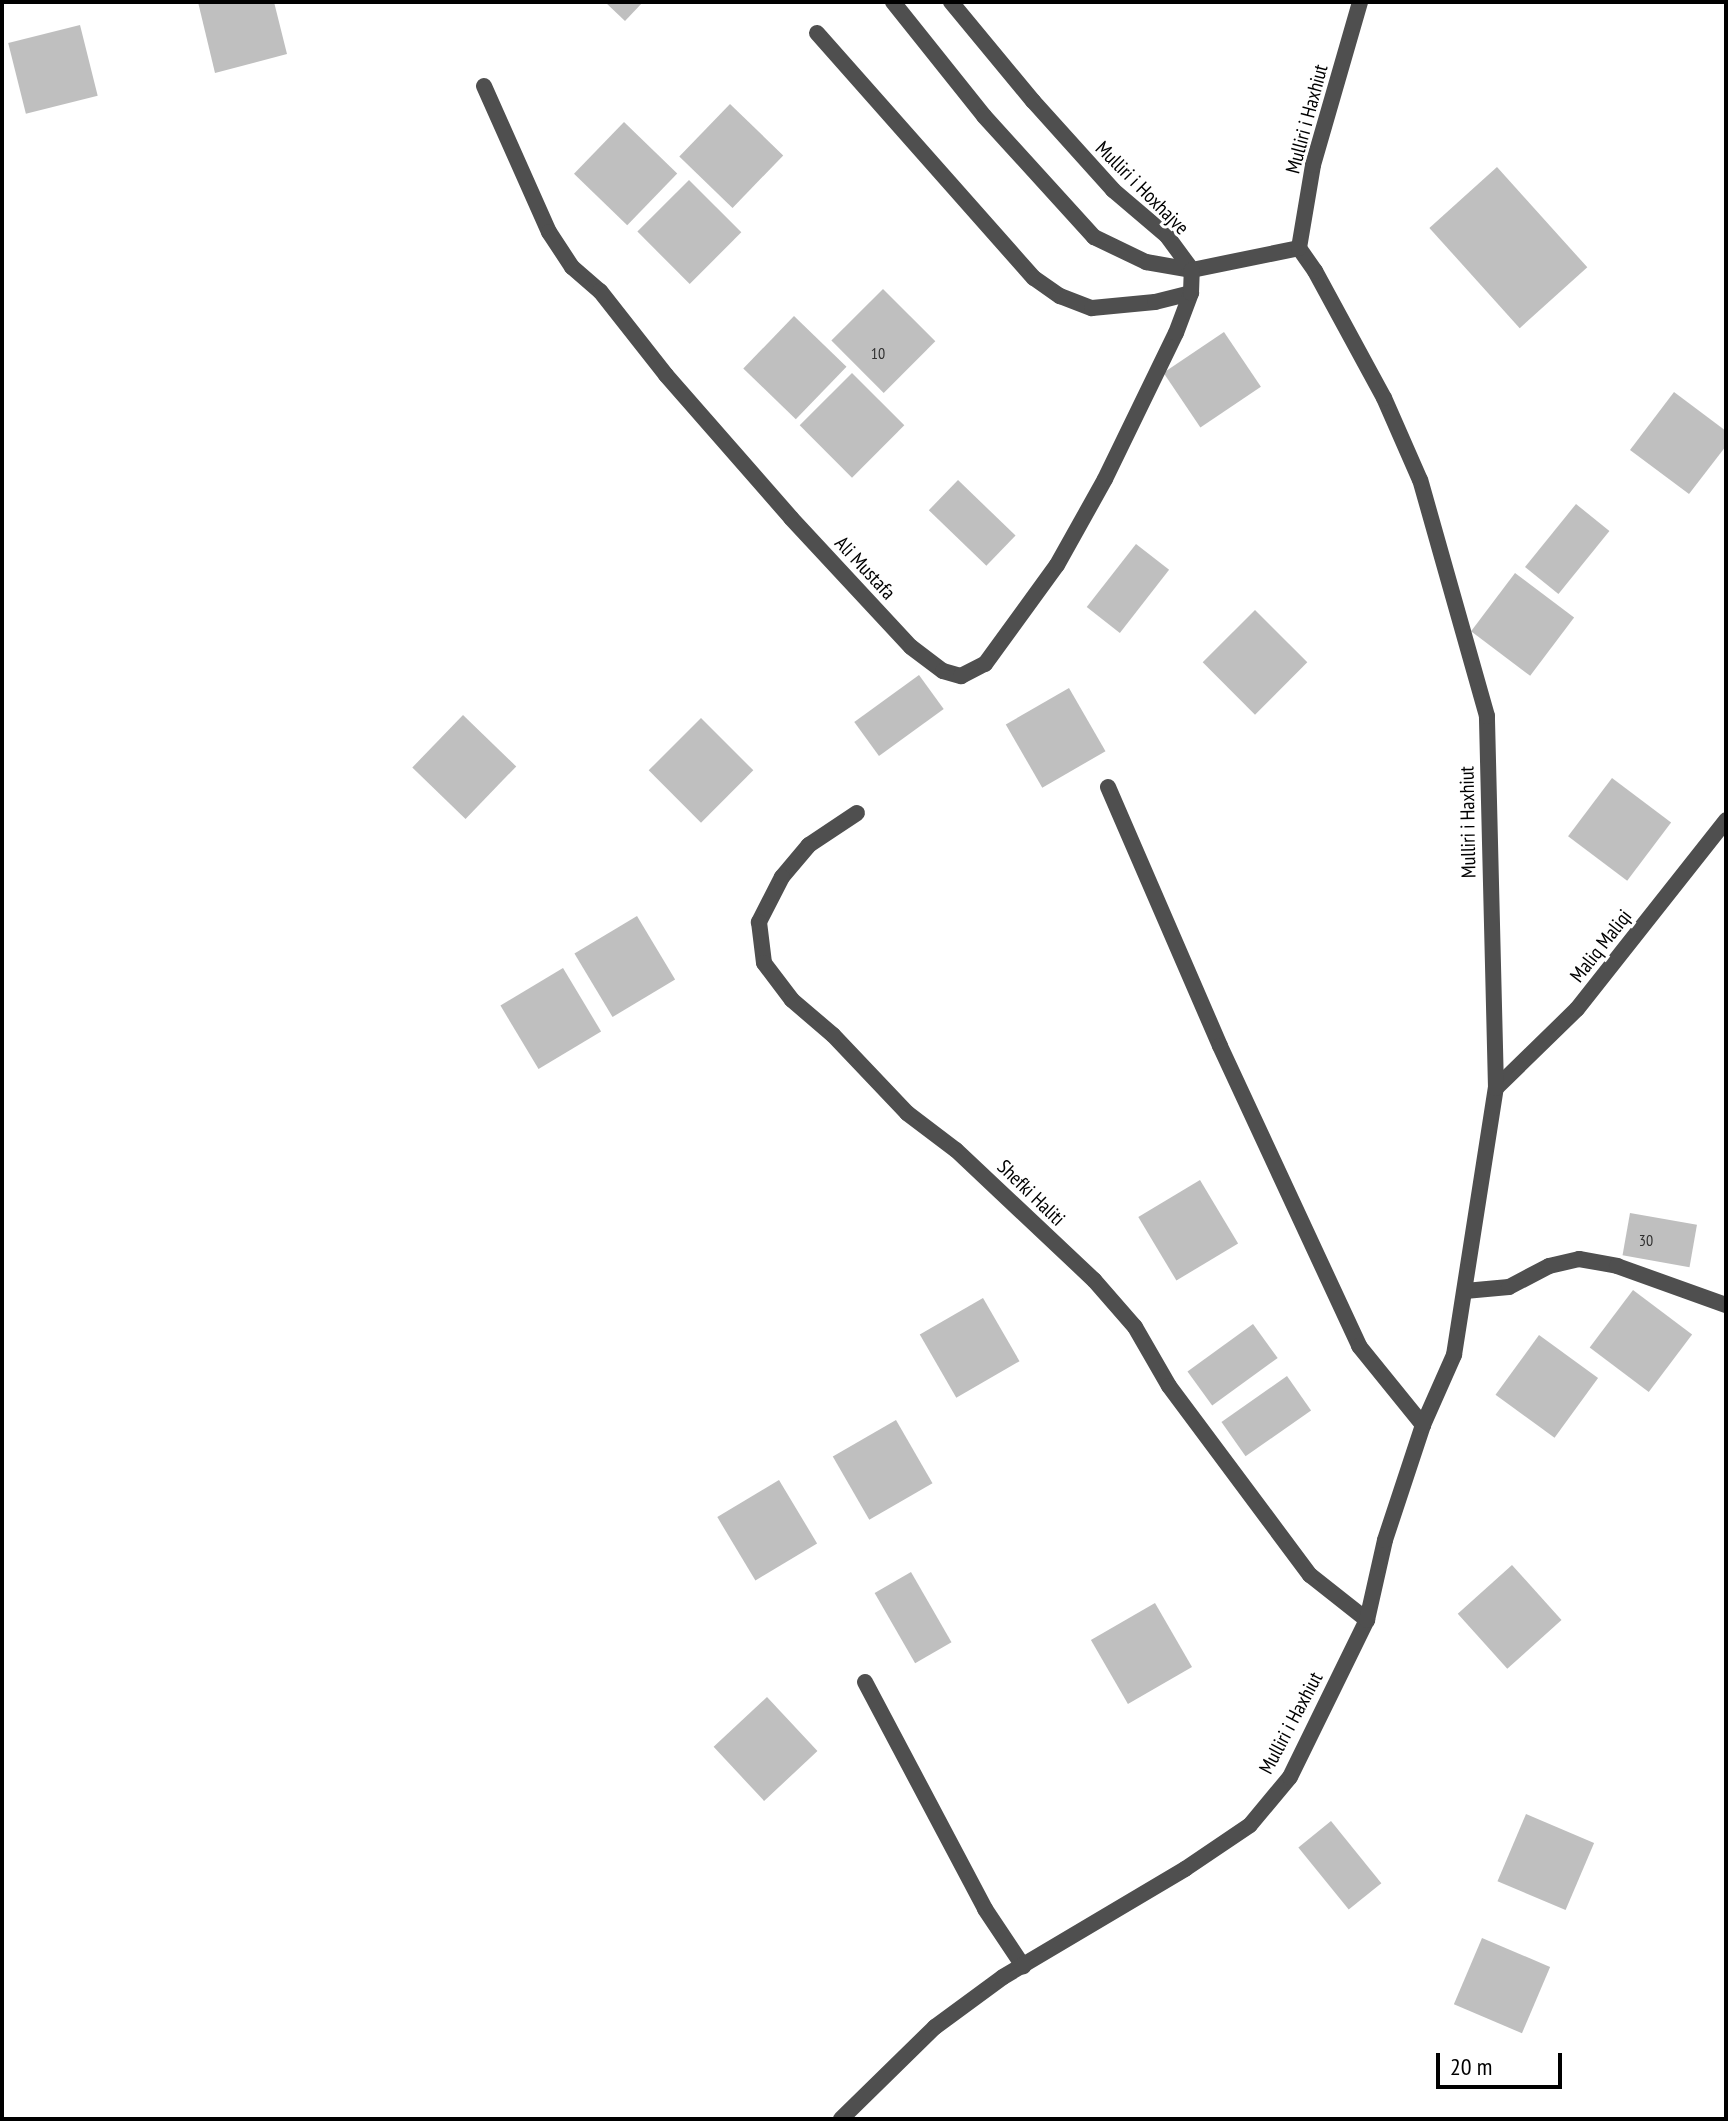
<!DOCTYPE html>
<html>
<head>
<meta charset="utf-8">
<style>
	body { margin:0 }
	#map { position:relative; width:1728px; height:2121px; overflow:hidden; background:#fff; font-family:"PT Sans Narrow",sans-serif }
	div>[style] { position:absolute }
	.building>* { inset:0; background:#bfbfbf; transform-origin:0 0 }
	.minor>* { height:16px; margin:-8px; padding:0 8px; transform-origin:8px; border-radius:8px; background:#4f4f4f }
	span { translate:-50% -50%; white-space:nowrap; text-align:center; line-height:1.15; -webkit-text-stroke:6px #fff; paint-order:stroke }
	.number-label { font-size:16px; color:#303030 }
	.number-label span { -webkit-text-stroke-width:0 }
	.street-label { font-size:20px; color:#000 }
	.frame { position:absolute; inset:0; border:4px solid #000; pointer-events:none }
	.scale { position:absolute; left:1436px; top:2053px; width:126px; height:36px; box-sizing:border-box; border:4px solid #000; border-top:0; padding-left:10px; font-size:24px; line-height:28px; white-space:nowrap; color:#000; -webkit-text-stroke:6px #fff; paint-order:stroke }
</style>
</head>
<body>
<div id="map">
	<div class="building">
		<div style="clip-path:polygon(198px 2px,274px 2px,287px 54px,215px 73px)"></div>
		<div style="clip-path:polygon(605px 2px,643px 2px,625px 21px)"></div>
		<div style="left:80px;top:25px;width:73px;height:74px;rotate:76deg"></div>
		<div style="left:730px;top:104px;width:74px;height:73px;rotate:44deg"></div>
		<div style="left:624px;top:122px;width:74px;height:72px;rotate:44deg"></div>
		<div style="left:1497px;top:167px;width:135px;height:91px;rotate:48deg"></div>
		<div style="left:689px;top:180px;width:74px;height:73px;rotate:45deg"></div>
		<div style="left:883px;top:289px;width:74px;height:73px;rotate:45deg"></div>
		<div style="left:794px;top:316px;width:73px;height:73px;rotate:44deg"></div>
		<div style="left:1224px;top:332px;width:66px;height:73px;rotate:56deg"></div>
		<div style="left:852px;top:373px;width:74px;height:74px;rotate:45deg"></div>
		<div style="clip-path:polygon(1674px 392px,1726px 431px,1726px 446px,1689px 494px,1630px 450px)"></div>
		<div style="left:958px;top:480px;width:80px;height:42px;rotate:44deg"></div>
		<div style="left:1576px;top:504px;width:43px;height:81px;rotate:39deg"></div>
		<div style="left:1136px;top:544px;width:42px;height:80px;rotate:38deg"></div>
		<div style="left:1515px;top:573px;width:74px;height:73px;rotate:37deg"></div>
		<div style="left:1255px;top:610px;width:74px;height:74px;rotate:45deg"></div>
		<div style="left:919px;top:675px;width:42px;height:80px;rotate:54deg"></div>
		<div style="left:1069px;top:688px;width:73px;height:73px;rotate:60deg"></div>
		<div style="left:463px;top:715px;width:74px;height:73px;rotate:44deg"></div>
		<div style="left:701px;top:718px;width:74px;height:74px;rotate:45deg"></div>
		<div style="left:1612px;top:778px;width:74px;height:73px;rotate:37deg"></div>
		<div style="left:637px;top:916px;width:74px;height:73px;rotate:59deg"></div>
		<div style="left:563px;top:968px;width:74px;height:73px;rotate:59deg"></div>
		<div style="left:1200px;top:1180px;width:74px;height:72px;rotate:59deg"></div>
		<div style="left:1630px;top:1213px;width:68px;height:43px;rotate:10deg"></div>
		<div style="left:1633px;top:1290px;width:74px;height:72px;rotate:37deg"></div>
		<div style="left:983px;top:1298px;width:73px;height:73px;rotate:60deg"></div>
		<div style="left:1253px;top:1324px;width:42px;height:81px;rotate:54deg"></div>
		<div style="left:1539px;top:1335px;width:73px;height:74px;rotate:36deg"></div>
		<div style="left:1287px;top:1376px;width:42px;height:80px;rotate:55deg"></div>
		<div style="left:896px;top:1420px;width:73px;height:73px;rotate:60deg"></div>
		<div style="left:779px;top:1480px;width:74px;height:72px;rotate:59deg"></div>
		<div style="left:1512px;top:1565px;width:74px;height:73px;rotate:48deg"></div>
		<div style="left:911px;top:1572px;width:81px;height:42px;rotate:60deg"></div>
		<div style="left:1155px;top:1603px;width:74px;height:74px;rotate:60deg"></div>
		<div style="left:767px;top:1697px;width:74px;height:73px;rotate:47deg"></div>
		<div style="left:1526px;top:1814px;width:74px;height:73px;rotate:23deg"></div>
		<div style="left:1331px;top:1821px;width:80px;height:42px;rotate:51deg"></div>
		<div style="left:1482px;top:1938px;width:74px;height:72px;rotate:23deg"></div>
	</div>
	<div class="minor">
		<div style="left:893px;top:2px;width:146px;rotate:51.4deg"></div>
		<div style="left:984px;top:116px;width:164px;rotate:47.7deg"></div>
		<div style="left:1094px;top:237px;width:58px;rotate:25.7deg"></div>
		<div style="left:1146px;top:262px;width:47px;rotate:9.9deg"></div>
		<div style="left:1192px;top:270px;width:109px;rotate:-11.6deg"></div>
		<div style="left:951px;top:2px;width:129px;rotate:50.4deg"></div>
		<div style="left:1033px;top:101px;width:120px;rotate:48deg"></div>
		<div style="left:1113px;top:190px;width:71px;rotate:40.4deg"></div>
		<div style="left:1167px;top:236px;width:42px;rotate:53.7deg"></div>
		<div style="left:817px;top:33px;width:327px;rotate:48.5deg"></div>
		<div style="left:1034px;top:278px;width:32px;rotate:35deg"></div>
		<div style="left:1060px;top:296px;width:34px;rotate:21deg"></div>
		<div style="left:1092px;top:308px;width:63px;rotate:-5.4deg"></div>
		<div style="left:1155px;top:302px;width:37px;rotate:-14deg"></div>
		<div style="left:484px;top:86px;width:160px;rotate:66deg"></div>
		<div style="left:549px;top:232px;width:42px;rotate:56.7deg"></div>
		<div style="left:572px;top:267px;width:37px;rotate:41deg"></div>
		<div style="left:600px;top:291px;width:107px;rotate:51.8deg"></div>
		<div style="left:666px;top:375px;width:190px;rotate:48.8deg"></div>
		<div style="left:791px;top:518px;width:176px;rotate:47.1deg"></div>
		<div style="left:911px;top:647px;width:40px;rotate:37deg"></div>
		<div style="left:943px;top:671px;width:19px;rotate:16deg"></div>
		<div style="left:961px;top:676px;width:27px;rotate:-27deg"></div>
		<div style="left:985px;top:664px;width:122px;rotate:-54deg"></div>
		<div style="left:1057px;top:565px;width:98px;rotate:-60.8deg"></div>
		<div style="left:1105px;top:479px;width:162px;rotate:-64.1deg"></div>
		<div style="left:1176px;top:333px;width:43px;rotate:-69.4deg"></div>
		<div style="left:1191px;top:293px;width:23px;rotate:-88deg"></div>
		<div style="left:1108px;top:787px;width:282px;rotate:66.6deg"></div>
		<div style="left:1220px;top:1046px;width:331px;rotate:65.1deg"></div>
		<div style="left:1359px;top:1346px;width:102px;rotate:51deg"></div>
		<div style="left:857px;top:813px;width:58px;rotate:146.3deg"></div>
		<div style="left:809px;top:845px;width:42px;rotate:130.2deg"></div>
		<div style="left:782px;top:877px;width:51px;rotate:117.1deg"></div>
		<div style="left:759px;top:922px;width:41px;rotate:83deg"></div>
		<div style="left:764px;top:963px;width:46px;rotate:52.9deg"></div>
		<div style="left:792px;top:1000px;width:54px;rotate:40.5deg"></div>
		<div style="left:833px;top:1035px;width:108px;rotate:46.5deg"></div>
		<div style="left:907px;top:1113px;width:61px;rotate:37.1deg"></div>
		<div style="left:956px;top:1150px;width:190px;rotate:43.3deg"></div>
		<div style="left:1094px;top:1280px;width:62px;rotate:48.9deg"></div>
		<div style="left:1135px;top:1327px;width:68px;rotate:60deg"></div>
		<div style="left:1169px;top:1386px;width:236px;rotate:53.3deg"></div>
		<div style="left:1310px;top:1575px;width:73px;rotate:38.3deg"></div>
		<div style="left:1496px;top:1088px;width:113px;rotate:-44.3deg"></div>
		<div style="left:1577px;top:1009px;width:241px;rotate:-51.7deg"></div>
		<div style="left:1465px;top:1291px;width:44px;rotate:-5.2deg"></div>
		<div style="left:1509px;top:1287px;width:45px;rotate:-27.7deg"></div>
		<div style="left:1549px;top:1266px;width:31px;rotate:-13deg"></div>
		<div style="left:1579px;top:1259px;width:39px;rotate:10deg"></div>
		<div style="left:1617px;top:1266px;width:116px;rotate:19.7deg"></div>
		<div style="left:865px;top:1682px;width:257px;rotate:62.1deg"></div>
		<div style="left:985px;top:1909px;width:69px;rotate:56.3deg"></div>
		<div style="left:841px;top:2119px;width:132px;rotate:-44.4deg"></div>
		<div style="left:935px;top:2027px;width:84px;rotate:-36.3deg"></div>
		<div style="left:1003px;top:1977px;width:212px;rotate:-30.7deg"></div>
		<div style="left:1185px;top:1869px;width:78px;rotate:-34.1deg"></div>
		<div style="left:1250px;top:1825px;width:62px;rotate:-50.2deg"></div>
		<div style="left:1290px;top:1777px;width:175px;rotate:-63.9deg"></div>
		<div style="left:1367px;top:1620px;width:82px;rotate:-77.3deg"></div>
		<div style="left:1385px;top:1540px;width:121px;rotate:-71.7deg"></div>
		<div style="left:1423px;top:1425px;width:77px;rotate:-66.1deg"></div>
		<div style="left:1454px;top:1355px;width:270px;rotate:-81.1deg"></div>
		<div style="left:1496px;top:1088px;width:372px;rotate:-91.4deg"></div>
		<div style="left:1487px;top:716px;width:245px;rotate:-105.8deg"></div>
		<div style="left:1420px;top:480px;width:90px;rotate:-113.7deg"></div>
		<div style="left:1384px;top:398px;width:145px;rotate:-118.5deg"></div>
		<div style="left:1315px;top:271px;width:28px;rotate:-125deg"></div>
		<div style="left:1299px;top:248px;width:84px;rotate:-80.4deg"></div>
		<div style="left:1313px;top:165px;width:170px;rotate:-73.9deg"></div>
	</div>
	<div class="number-label">
		<span style="left:878px;top:353px">10</span>
		<span style="left:1646px;top:1240px">30</span>
	</div>
	<div class="street-label">
		<span style="left:1307px;top:119px;rotate:-75deg">Mulliri i Haxhiut</span>
		<span style="left:1142px;top:188px;rotate:45deg">Mulliri i Hoxhajve</span>
		<span style="left:865px;top:568px;rotate:47deg">Ali Mustafa</span>
		<span style="left:1468px;top:822px;rotate:-91deg">Mulliri i Haxhiut</span>
		<span style="left:1601px;top:946px;rotate:-52deg">Maliq Maliqi</span>
		<span style="left:1031px;top:1193px;rotate:44deg">Shefki Haliti</span>
		<span style="left:1291px;top:1723px;rotate:-62deg">Mulliri i Haxhiut</span>
	</div>
	<div class="frame"></div>
	<div class="scale">20 m</div>
</div>
</body>
</html>
